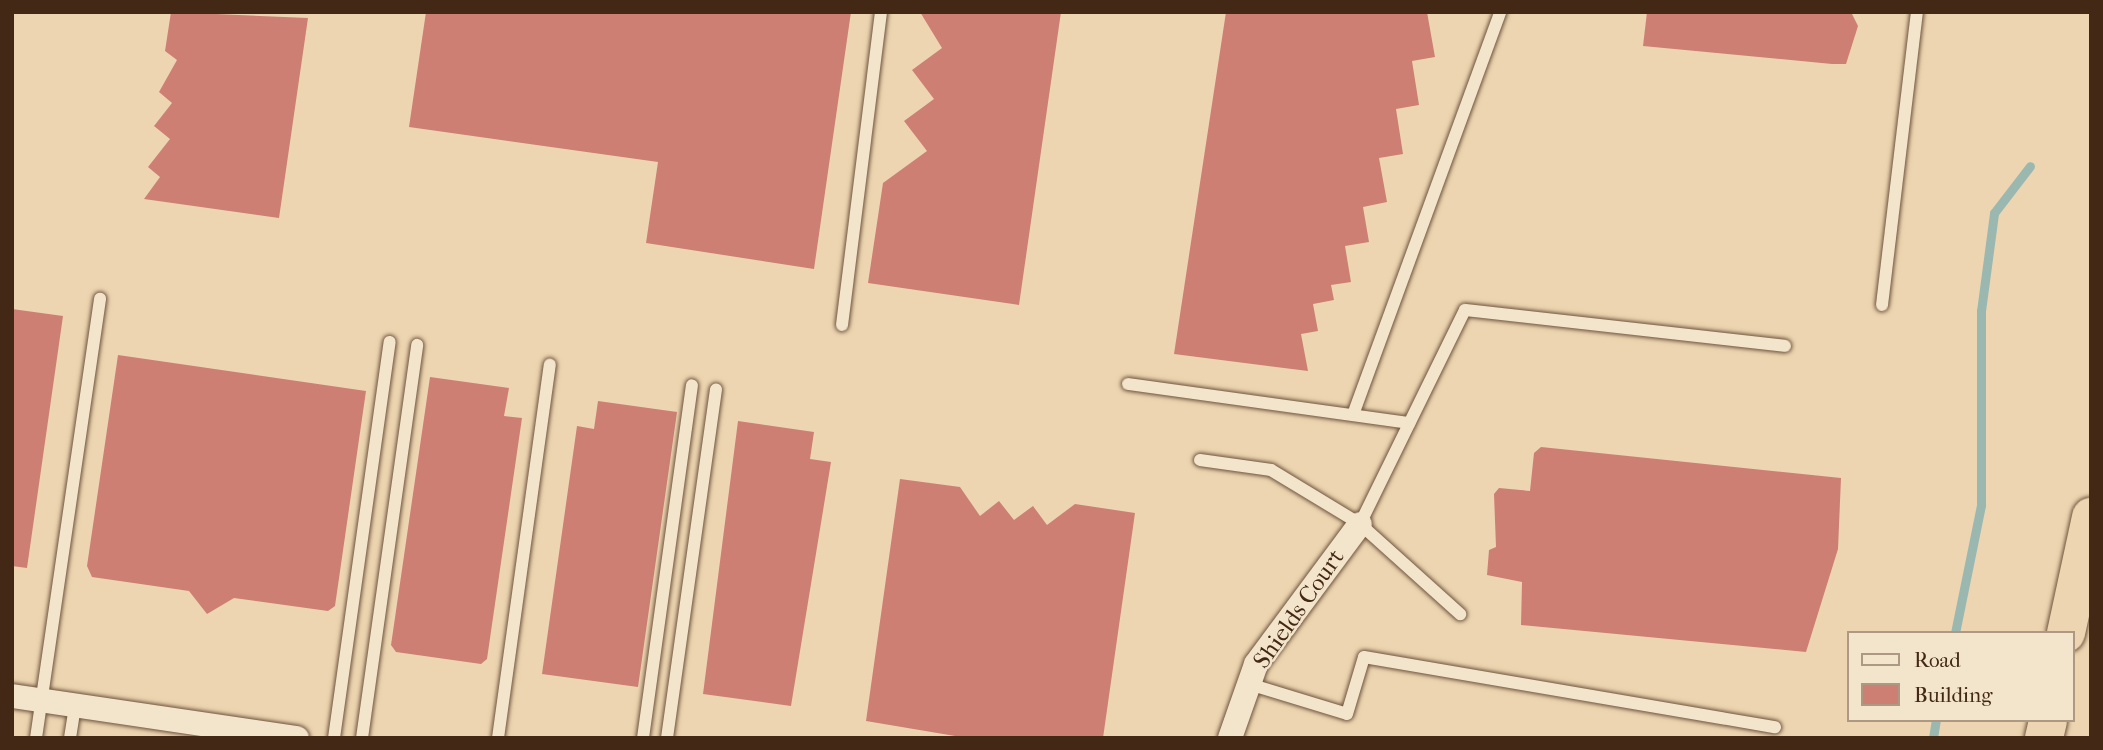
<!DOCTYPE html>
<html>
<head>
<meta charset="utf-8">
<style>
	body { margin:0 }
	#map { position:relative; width:2103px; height:750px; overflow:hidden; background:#edd5b1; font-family:"IM FELL French Canon",serif }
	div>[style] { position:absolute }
	.stream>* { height:9px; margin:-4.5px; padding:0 4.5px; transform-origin:4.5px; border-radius:4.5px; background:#9ab8b0 }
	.building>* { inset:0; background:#cd7f74 }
	.roads { filter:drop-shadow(0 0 2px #6e543c) drop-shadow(0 0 2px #6e543c) }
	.lane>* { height:12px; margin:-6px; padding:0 6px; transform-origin:6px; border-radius:6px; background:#f3e4cc }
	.street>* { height:24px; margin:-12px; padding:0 12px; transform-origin:12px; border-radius:12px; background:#f3e4cc }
	.highway>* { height:38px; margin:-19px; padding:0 19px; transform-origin:19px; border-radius:19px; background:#edd5b1 }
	span { translate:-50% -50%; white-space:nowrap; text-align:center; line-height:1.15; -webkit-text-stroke:5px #f3e4cc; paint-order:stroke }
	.street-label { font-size:24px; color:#432915 }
	.frame { position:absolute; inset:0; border:14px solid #432915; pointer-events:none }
	.legend { position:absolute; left:1847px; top:631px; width:228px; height:91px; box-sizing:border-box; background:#f3e4cc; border:2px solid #ad9983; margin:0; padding:9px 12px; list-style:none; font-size:21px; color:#432915 }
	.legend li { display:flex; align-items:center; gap:14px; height:35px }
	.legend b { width:35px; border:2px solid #ad9983 }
</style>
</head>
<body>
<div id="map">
	<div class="stream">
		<div style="left:1955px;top:633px;width:131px;rotate:-78.5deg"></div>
		<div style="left:1981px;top:505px;width:194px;rotate:-90deg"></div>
		<div style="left:1981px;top:311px;width:99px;rotate:-82.4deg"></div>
		<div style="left:1994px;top:213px;width:59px;rotate:-52.5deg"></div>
		<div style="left:1933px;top:738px;width:18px;rotate:-81deg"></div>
	</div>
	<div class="building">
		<div style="clip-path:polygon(171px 12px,308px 18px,279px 218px,144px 199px,160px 177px,148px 167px,170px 139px,154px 126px,172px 103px,159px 92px,177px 60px,165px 51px)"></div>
		<div style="clip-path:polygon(426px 12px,851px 12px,814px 269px,646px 243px,658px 162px,409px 127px)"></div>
		<div style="clip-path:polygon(920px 12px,1061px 12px,1019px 305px,868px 283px,883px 183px,927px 151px,904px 121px,934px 99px,912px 70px,942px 48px)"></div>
		<div style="clip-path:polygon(1226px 12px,1427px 12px,1435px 57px,1412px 61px,1419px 105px,1396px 109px,1403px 154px,1379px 158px,1387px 202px,1363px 207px,1369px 242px,1345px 246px,1351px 282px,1331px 285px,1334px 300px,1313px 304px,1318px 331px,1301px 334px,1308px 371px,1174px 354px)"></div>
		<div style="clip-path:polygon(1647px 12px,1851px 12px,1858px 26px,1846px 64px,1832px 64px,1643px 46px)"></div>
		<div style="clip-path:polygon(12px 309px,63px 316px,27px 568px,12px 566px)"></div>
		<div style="clip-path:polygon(118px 355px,366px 391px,335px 606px,328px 611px,234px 598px,207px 614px,189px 591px,92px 577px,87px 566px)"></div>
		<div style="clip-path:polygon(430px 377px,509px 388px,504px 416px,522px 418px,487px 659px,481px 664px,396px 652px,391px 645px)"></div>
		<div style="clip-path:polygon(598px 401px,677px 412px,638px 687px,542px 674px,577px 426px,594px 429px)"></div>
		<div style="clip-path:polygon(738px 421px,814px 432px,810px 459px,831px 462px,791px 706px,703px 694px)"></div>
		<div style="clip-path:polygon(1541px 447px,1841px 478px,1838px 549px,1806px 652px,1521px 625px,1522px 582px,1487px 575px,1489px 550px,1496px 547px,1494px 494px,1499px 488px,1530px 491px,1534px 453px)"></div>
		<div style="clip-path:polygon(900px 479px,960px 487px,980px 516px,999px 501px,1014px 520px,1033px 506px,1047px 525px,1075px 504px,1135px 513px,1103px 738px,967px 738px,866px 721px)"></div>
	</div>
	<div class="roads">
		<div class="lane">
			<div style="left:1882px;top:305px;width:295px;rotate:-83.2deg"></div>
			<div style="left:842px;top:325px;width:315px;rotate:-82.9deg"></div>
			<div style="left:1128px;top:384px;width:284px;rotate:7.9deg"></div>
			<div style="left:1354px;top:412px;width:426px;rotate:-69.9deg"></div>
			<div style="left:1200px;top:460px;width:72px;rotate:8deg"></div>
			<div style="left:1271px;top:470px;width:104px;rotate:31.2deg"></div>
			<div style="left:1360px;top:524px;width:135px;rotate:42deg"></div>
			<div style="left:1360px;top:524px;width:238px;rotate:-63.9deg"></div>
			<div style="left:1465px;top:310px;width:322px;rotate:6.4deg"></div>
			<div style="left:1249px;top:684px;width:102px;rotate:17deg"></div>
			<div style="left:1347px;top:714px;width:59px;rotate:-73.4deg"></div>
			<div style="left:1364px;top:657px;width:417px;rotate:9.7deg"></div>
			<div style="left:36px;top:738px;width:444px;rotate:-81.7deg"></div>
			<div style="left:70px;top:738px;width:33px;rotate:-81deg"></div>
			<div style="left:334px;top:738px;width:400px;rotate:-82deg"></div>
			<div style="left:362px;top:738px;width:397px;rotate:-82deg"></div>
			<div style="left:498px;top:738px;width:377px;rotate:-82.1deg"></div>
			<div style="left:643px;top:738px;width:356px;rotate:-82.1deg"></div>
			<div style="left:667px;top:738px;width:352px;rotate:-82deg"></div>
		</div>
		<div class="street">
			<div style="left:12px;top:696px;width:288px;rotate:8.4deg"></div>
			<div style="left:1230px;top:738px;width:78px;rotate:-70.6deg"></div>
			<div style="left:1256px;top:664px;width:174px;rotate:-53.4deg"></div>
		</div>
		<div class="highway">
			<div style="left:2066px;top:633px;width:119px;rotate:-77.8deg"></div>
			<div style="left:2044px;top:738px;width:18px;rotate:-77deg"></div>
		</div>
	</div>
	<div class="street-label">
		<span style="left:1299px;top:609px;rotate:-55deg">Shields Court</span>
	</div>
	<div class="frame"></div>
	<ul class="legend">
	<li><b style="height:9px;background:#f3e4cc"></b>Road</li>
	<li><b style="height:19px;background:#cd7f74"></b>Building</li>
	</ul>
</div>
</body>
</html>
